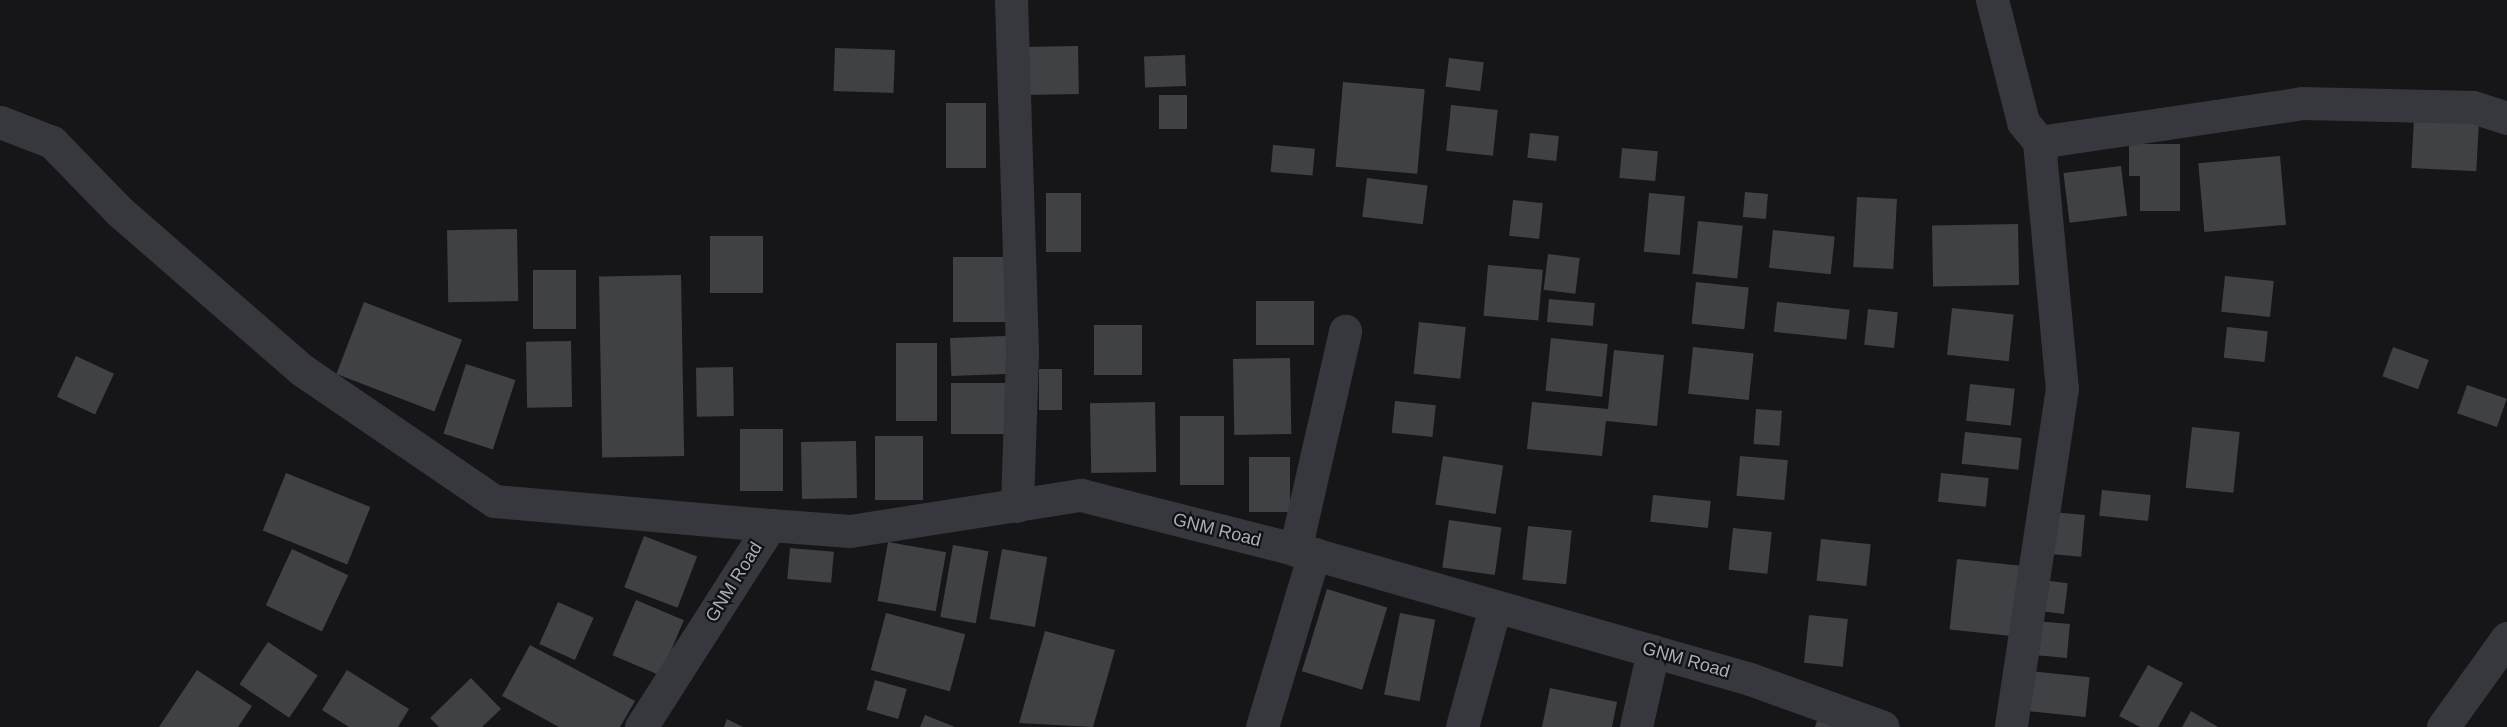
<!DOCTYPE html>
<html>
<head>
<meta charset="utf-8">
<style>
	body { margin:0 }
	#map { position:relative; width:2507px; height:727px; overflow:hidden; background:#161618; font-family:Helvetica,sans-serif }
	div>[style] { position:absolute }
	.building>* { inset:0; background:#404145; transform-origin:0 0 }
	.minor>* { height:33px; margin:-16.5px; padding:0 16.5px; transform-origin:16.5px; border-radius:16.5px; background:#37383d }
	.tertiary>* { height:33px; margin:-16.5px; padding:0 16.5px; transform-origin:16.5px; border-radius:16.5px; background:#37383d }
	span { translate:-50% -50%; white-space:nowrap; text-align:center; line-height:1.15; -webkit-text-stroke:4.5px #111113; paint-order:stroke }
	.street-label { font-size:18px; color:#a8adb8 }
</style>
</head>
<body>
<div id="map">
	<div class="building">
		<div style="left:1078px;top:46px;width:48px;height:56px;rotate:89deg"></div>
		<div style="left:835px;top:48px;width:60px;height:43px;rotate:2deg"></div>
		<div style="left:1185px;top:55px;width:31px;height:41px;rotate:88deg"></div>
		<div style="left:1449px;top:58px;width:35px;height:29px;rotate:7deg"></div>
		<div style="left:1343px;top:82px;width:82px;height:85px;rotate:5deg"></div>
		<div style="left:1159px;top:95px;width:28px;height:34px"></div>
		<div style="left:946px;top:103px;width:40px;height:65px"></div>
		<div style="left:1451px;top:105px;width:47px;height:46px;rotate:6deg"></div>
		<div style="left:2414px;top:118px;width:65px;height:50px;rotate:3deg"></div>
		<div style="left:1530px;top:133px;width:29px;height:25px;rotate:6deg"></div>
		<div style="clip-path:polygon(2129px 144px,2180px 144px,2180px 211px,2140px 211px,2140px 176px,2129px 176px)"></div>
		<div style="left:1273px;top:145px;width:42px;height:27px;rotate:5deg"></div>
		<div style="left:1622px;top:148px;width:36px;height:30px;rotate:5deg"></div>
		<div style="left:2280px;top:156px;width:69px;height:82px;rotate:85deg"></div>
		<div style="left:2121px;top:166px;width:50px;height:58px;rotate:83deg"></div>
		<div style="left:1367px;top:178px;width:61px;height:39px;rotate:7deg"></div>
		<div style="left:1745px;top:192px;width:23px;height:25px;rotate:5deg"></div>
		<div style="left:1046px;top:193px;width:35px;height:59px"></div>
		<div style="left:1649px;top:193px;width:36px;height:59px;rotate:5deg"></div>
		<div style="left:1857px;top:197px;width:40px;height:70px;rotate:3deg"></div>
		<div style="left:1513px;top:200px;width:30px;height:36px;rotate:6deg"></div>
		<div style="left:1698px;top:221px;width:45px;height:53px;rotate:6deg"></div>
		<div style="left:2018px;top:224px;width:61px;height:86px;rotate:89deg"></div>
		<div style="left:517px;top:229px;width:72px;height:70px;rotate:89deg"></div>
		<div style="left:1773px;top:230px;width:62px;height:38px;rotate:6deg"></div>
		<div style="left:710px;top:236px;width:53px;height:57px"></div>
		<div style="left:1548px;top:254px;width:32px;height:36px;rotate:7deg"></div>
		<div style="left:953px;top:257px;width:60px;height:65px"></div>
		<div style="left:1488px;top:265px;width:55px;height:51px;rotate:5deg"></div>
		<div style="left:533px;top:270px;width:43px;height:59px"></div>
		<div style="left:681px;top:275px;width:181px;height:82px;rotate:89deg"></div>
		<div style="left:2225px;top:276px;width:49px;height:36px;rotate:6deg"></div>
		<div style="left:1696px;top:282px;width:53px;height:42px;rotate:6deg"></div>
		<div style="left:1549px;top:299px;width:46px;height:23px;rotate:5deg"></div>
		<div style="left:1314px;top:301px;width:44px;height:58px;rotate:90deg"></div>
		<div style="left:364px;top:302px;width:105px;height:77px;rotate:21deg"></div>
		<div style="left:1777px;top:302px;width:73px;height:30px;rotate:6deg"></div>
		<div style="left:1952px;top:308px;width:62px;height:47px;rotate:6deg"></div>
		<div style="left:1868px;top:309px;width:30px;height:36px;rotate:6deg"></div>
		<div style="left:1419px;top:322px;width:47px;height:52px;rotate:6deg"></div>
		<div style="left:1094px;top:325px;width:48px;height:50px"></div>
		<div style="left:2227px;top:327px;width:41px;height:31px;rotate:6deg"></div>
		<div style="left:1006px;top:336px;width:38px;height:56px;rotate:88deg"></div>
		<div style="left:1551px;top:338px;width:57px;height:53px;rotate:6deg"></div>
		<div style="left:571px;top:341px;width:66px;height:45px;rotate:89deg"></div>
		<div style="left:937px;top:343px;width:78px;height:41px;rotate:90deg"></div>
		<div style="left:1693px;top:347px;width:61px;height:47px;rotate:6deg"></div>
		<div style="left:2393px;top:347px;width:38px;height:31px;rotate:20deg"></div>
		<div style="clip-path:polygon(1614px 350px,1664px 355px,1657px 426px,1606px 421px,1602px 456px,1527px 449px,1532px 402px,1608px 409px)"></div>
		<div style="left:76px;top:356px;width:42px;height:45px;rotate:25deg"></div>
		<div style="left:1290px;top:358px;width:76px;height:57px;rotate:89deg"></div>
		<div style="left:466px;top:364px;width:52px;height:73px;rotate:18deg"></div>
		<div style="left:733px;top:367px;width:49px;height:37px;rotate:89deg"></div>
		<div style="left:1062px;top:369px;width:41px;height:23px;rotate:90deg"></div>
		<div style="left:951px;top:383px;width:56px;height:51px"></div>
		<div style="left:1970px;top:384px;width:45px;height:37px;rotate:6deg"></div>
		<div style="left:2467px;top:385px;width:42px;height:30px;rotate:19deg"></div>
		<div style="left:1395px;top:401px;width:41px;height:32px;rotate:6deg"></div>
		<div style="left:1155px;top:402px;width:70px;height:65px;rotate:89deg"></div>
		<div style="left:1756px;top:409px;width:26px;height:35px;rotate:4deg"></div>
		<div style="left:1224px;top:416px;width:69px;height:44px;rotate:90deg"></div>
		<div style="left:2192px;top:427px;width:48px;height:61px;rotate:6deg"></div>
		<div style="left:740px;top:429px;width:43px;height:62px"></div>
		<div style="left:1965px;top:432px;width:57px;height:32px;rotate:6deg"></div>
		<div style="left:923px;top:436px;width:64px;height:48px;rotate:90deg"></div>
		<div style="left:856px;top:441px;width:57px;height:55px;rotate:89deg"></div>
		<div style="left:1443px;top:456px;width:61px;height:49px;rotate:9deg"></div>
		<div style="left:1740px;top:456px;width:48px;height:40px;rotate:5deg"></div>
		<div style="left:1249px;top:457px;width:41px;height:55px"></div>
		<div style="left:286px;top:473px;width:91px;height:62px;rotate:22deg"></div>
		<div style="left:1941px;top:473px;width:48px;height:29px;rotate:6deg"></div>
		<div style="left:2102px;top:490px;width:49px;height:26px;rotate:6deg"></div>
		<div style="left:1653px;top:495px;width:58px;height:27px;rotate:6deg"></div>
		<div style="left:2052px;top:512px;width:33px;height:42px;rotate:5deg"></div>
		<div style="left:1449px;top:520px;width:53px;height:48px;rotate:8deg"></div>
		<div style="left:1528px;top:526px;width:44px;height:54px;rotate:6deg"></div>
		<div style="left:1733px;top:528px;width:39px;height:42px;rotate:6deg"></div>
		<div style="left:644px;top:536px;width:57px;height:55px;rotate:21deg"></div>
		<div style="left:1821px;top:539px;width:50px;height:42px;rotate:6deg"></div>
		<div style="left:888px;top:542px;width:59px;height:60px;rotate:10deg"></div>
		<div style="left:953px;top:545px;width:36px;height:73px;rotate:10deg"></div>
		<div style="left:790px;top:548px;width:44px;height:31px;rotate:5deg"></div>
		<div style="left:292px;top:549px;width:62px;height:62px;rotate:25deg"></div>
		<div style="left:1002px;top:549px;width:46px;height:71px;rotate:10deg"></div>
		<div style="left:1957px;top:559px;width:67px;height:71px;rotate:6deg"></div>
		<div style="left:2042px;top:580px;width:26px;height:31px;rotate:7deg"></div>
		<div style="left:1327px;top:589px;width:63px;height:86px;rotate:17deg"></div>
		<div style="left:636px;top:600px;width:52px;height:60px;rotate:23deg"></div>
		<div style="left:558px;top:602px;width:39px;height:46px;rotate:24deg"></div>
		<div style="left:886px;top:613px;width:82px;height:59px;rotate:15deg"></div>
		<div style="left:1400px;top:613px;width:36px;height:83px;rotate:11deg"></div>
		<div style="left:1809px;top:615px;width:39px;height:48px;rotate:6deg"></div>
		<div style="left:2035px;top:621px;width:35px;height:34px;rotate:5deg"></div>
		<div style="clip-path:polygon(1045px 631px,1115px 650px,1093px 727px,1019px 723px)"></div>
		<div style="left:268px;top:642px;width:60px;height:51px;rotate:34deg"></div>
		<div style="clip-path:polygon(530px 645px,635px 701px,620px 727px,559px 727px,502px 696px)"></div>
		<div style="clip-path:polygon(2148px 665px,2183px 683px,2158px 727px,2140px 727px,2119px 716px)"></div>
		<div style="clip-path:polygon(197px 670px,252px 706px,238px 727px,159px 727px)"></div>
		<div style="clip-path:polygon(347px 670px,409px 709px,398px 727px,349px 727px,322px 710px)"></div>
		<div style="left:2030px;top:671px;width:60px;height:40px;rotate:6deg"></div>
		<div style="clip-path:polygon(471px 678px,501px 709px,482px 727px,439px 727px,430px 718px)"></div>
		<div style="left:875px;top:680px;width:33px;height:31px;rotate:16deg"></div>
		<div style="clip-path:polygon(1550px 688px,1617px 702px,1612px 727px,1542px 727px)"></div>
		<div style="clip-path:polygon(2191px 711px,2218px 727px,2182px 727px)"></div>
		<div style="clip-path:polygon(925px 715px,955px 727px,920px 727px)"></div>
		<div style="clip-path:polygon(727px 719px,743px 727px,724px 727px)"></div>
		<div style="clip-path:polygon(1817px 721px,1835px 726px,1835px 727px,1815px 727px)"></div>
	</div>
	<div class="minor">
		<div style="left:1011px;top:0;width:354px;rotate:88.2deg"></div>
		<div style="left:1022px;top:354px;width:152px;rotate:91.9deg"></div>
		<div style="left:1992px;top:0;width:126px;rotate:75.7deg"></div>
		<div style="left:2023px;top:122px;width:26px;rotate:51deg"></div>
		<div style="left:2039px;top:142px;width:247px;rotate:84.7deg"></div>
		<div style="left:2062px;top:388px;width:343px;rotate:98.6deg"></div>
		<div style="left:0;top:122px;width:56px;rotate:21deg"></div>
		<div style="left:52px;top:142px;width:96px;rotate:45.8deg"></div>
		<div style="left:119px;top:211px;width:242px;rotate:41deg"></div>
		<div style="left:302px;top:370px;width:232px;rotate:34.3deg"></div>
		<div style="left:494px;top:501px;width:277px;rotate:5deg"></div>
		<div style="left:2039px;top:142px;width:266px;rotate:-8.4deg"></div>
		<div style="left:2302px;top:103px;width:171px;rotate:1.3deg"></div>
		<div style="left:2473px;top:107px;width:36px;rotate:18deg"></div>
		<div style="left:1295px;top:550px;width:225px;rotate:-77.1deg"></div>
		<div style="left:1262px;top:727px;width:181px;rotate:-73.3deg"></div>
		<div style="left:1462px;top:727px;width:124px;rotate:-74.6deg"></div>
		<div style="left:1636px;top:727px;width:78px;rotate:-77.4deg"></div>
		<div style="left:2443px;top:727px;width:110px;rotate:-54.3deg"></div>
	</div>
	<div class="tertiary">
		<div style="left:641px;top:727px;width:240px;rotate:-57.4deg"></div>
		<div style="left:770px;top:525px;width:80px;rotate:4.3deg"></div>
		<div style="left:850px;top:531px;width:234px;rotate:-8.9deg"></div>
		<div style="left:1081px;top:495px;width:240px;rotate:14.2deg"></div>
		<div style="left:1314px;top:554px;width:454px;rotate:16deg"></div>
		<div style="left:1750px;top:679px;width:141px;rotate:19.8deg"></div>
	</div>
	<div class="street-label">
		<span style="left:1217px;top:530px;rotate:14deg">GNM Road</span>
		<span style="left:734px;top:582px;rotate:-58deg">GNM Road</span>
		<span style="left:1686px;top:660px;rotate:16deg">GNM Road</span>
	</div>
</div>
</body>
</html>
